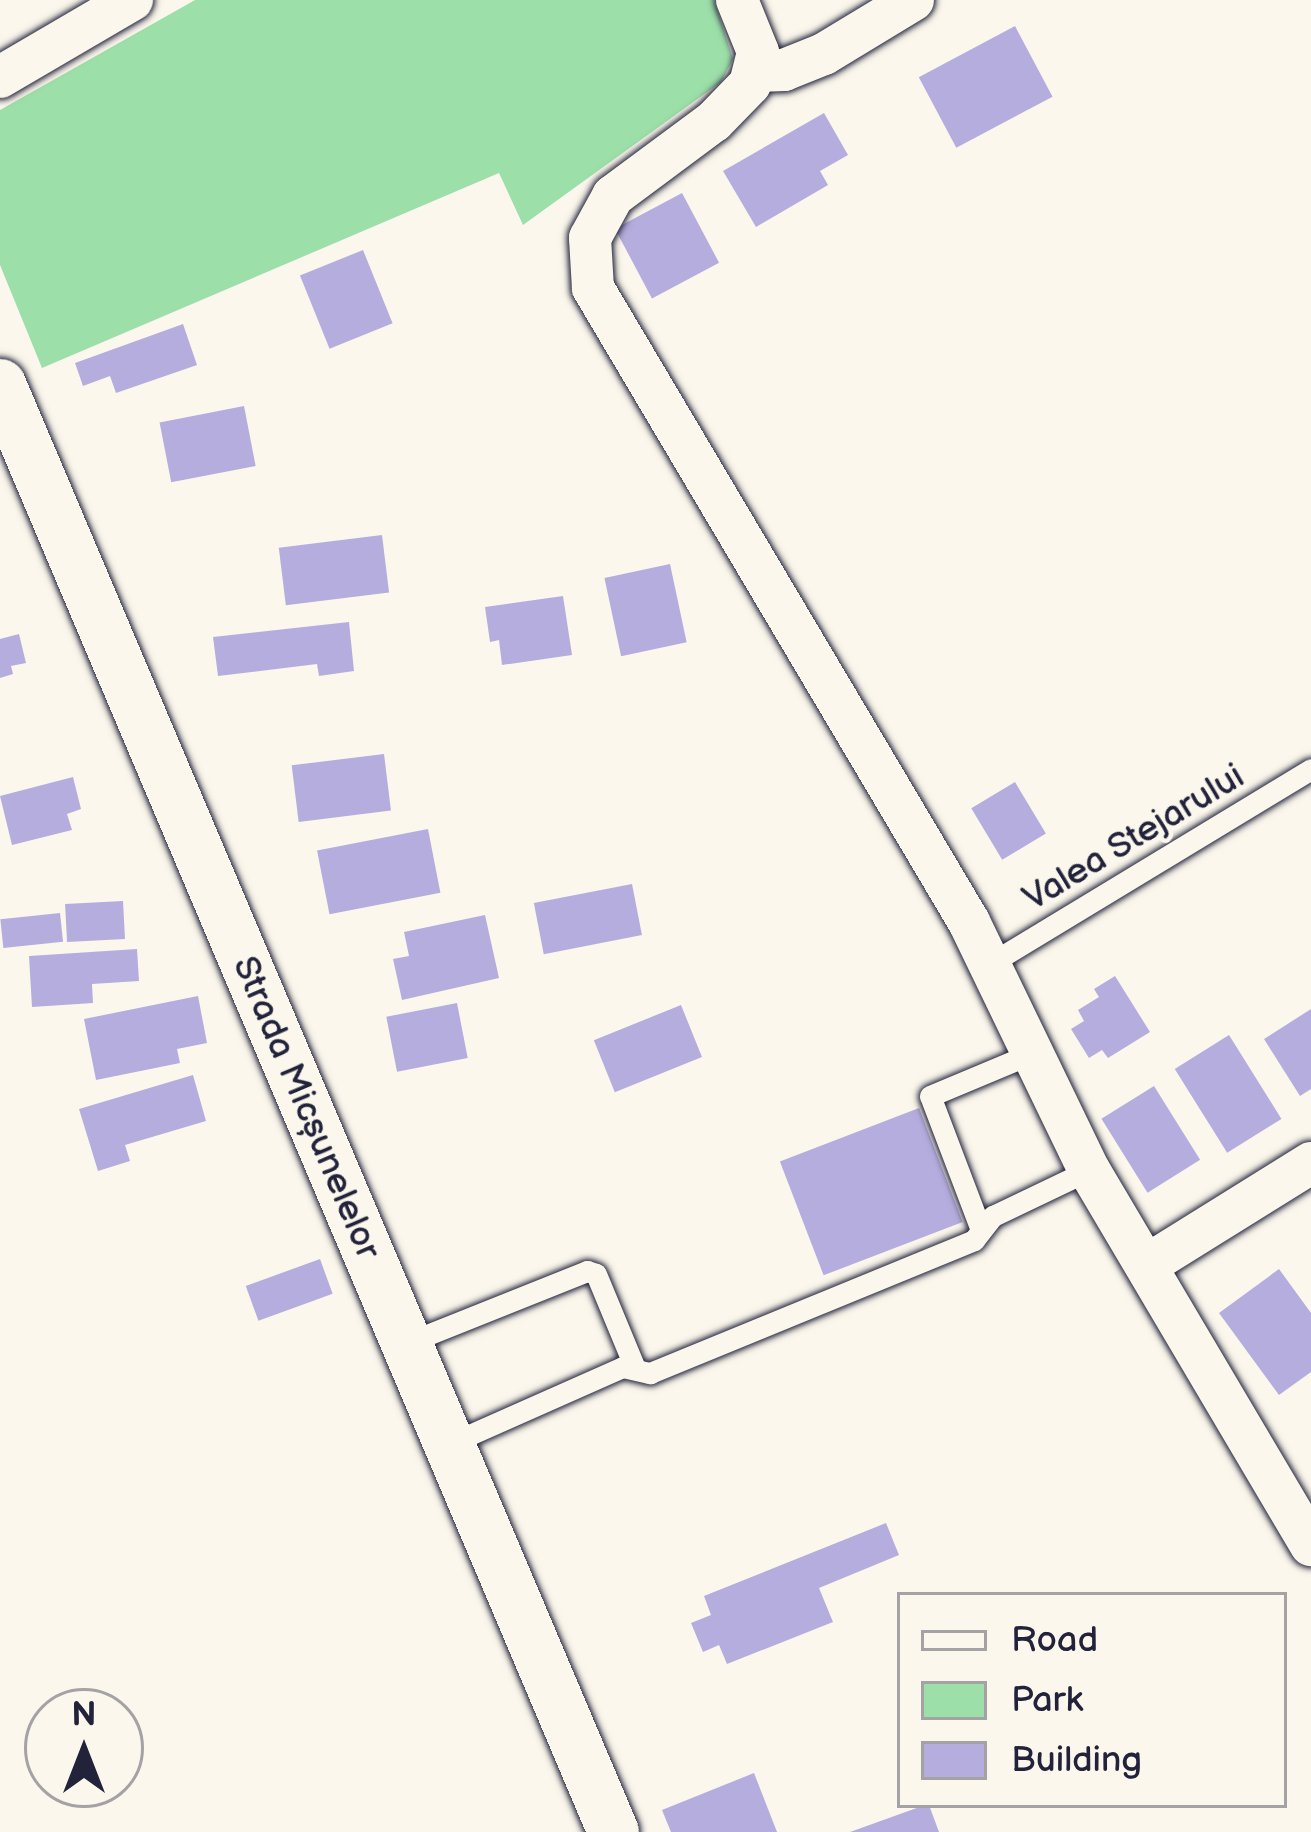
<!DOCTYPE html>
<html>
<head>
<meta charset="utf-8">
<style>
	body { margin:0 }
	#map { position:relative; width:1311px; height:1832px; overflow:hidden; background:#fbf7ec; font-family:"Balsamiq Sans",sans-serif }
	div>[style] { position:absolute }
	.green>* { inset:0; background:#9ddfa9 }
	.building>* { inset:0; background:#b5adde; transform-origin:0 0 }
	.roads { filter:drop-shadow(0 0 3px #22223b) drop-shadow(0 0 3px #22223b) }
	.service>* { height:21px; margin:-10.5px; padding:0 10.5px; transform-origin:10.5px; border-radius:10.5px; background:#fbf7ec }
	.minor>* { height:42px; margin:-21px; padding:0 21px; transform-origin:21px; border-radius:21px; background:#fbf7ec }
	.tertiary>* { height:51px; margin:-25.5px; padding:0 25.5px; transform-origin:25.5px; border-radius:25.5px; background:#fbf7ec }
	span { translate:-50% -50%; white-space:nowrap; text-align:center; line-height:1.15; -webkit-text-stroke:9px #fbf7ec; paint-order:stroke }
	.street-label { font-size:36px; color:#22223b }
	.legend { position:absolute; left:897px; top:1592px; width:390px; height:216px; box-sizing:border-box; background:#fbf7ec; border:3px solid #a4a2a5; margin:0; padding:15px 21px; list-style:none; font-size:36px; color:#22223b }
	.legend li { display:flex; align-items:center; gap:24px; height:60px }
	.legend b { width:60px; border:3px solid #a4a2a5 }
	.north { position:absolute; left:24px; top:1688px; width:120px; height:120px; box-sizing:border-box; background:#fbf7ec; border:3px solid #a4a2a5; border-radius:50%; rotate:0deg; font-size:33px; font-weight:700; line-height:48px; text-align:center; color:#22223b }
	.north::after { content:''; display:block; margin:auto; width:42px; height:54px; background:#22223b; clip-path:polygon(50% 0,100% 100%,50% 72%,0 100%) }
</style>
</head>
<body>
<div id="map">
	<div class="green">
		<div style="clip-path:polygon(195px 0,714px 0,733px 59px,721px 82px,523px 225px,499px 173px,42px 368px,0 265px,0 110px)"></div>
	</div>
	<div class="building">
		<div style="left:1015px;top:26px;width:80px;height:109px;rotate:62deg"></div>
		<div style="clip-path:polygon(824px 113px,848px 155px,820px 171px,828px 185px,756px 227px,723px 171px)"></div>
		<div style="left:682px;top:193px;width:79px;height:76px;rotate:62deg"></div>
		<div style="left:363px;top:250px;width:79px;height:68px;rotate:68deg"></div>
		<div style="clip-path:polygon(183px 324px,197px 365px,116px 393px,110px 376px,83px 386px,75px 363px)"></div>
		<div style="left:244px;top:406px;width:61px;height:86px;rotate:79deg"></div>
		<div style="left:382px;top:535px;width:58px;height:104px;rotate:83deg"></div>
		<div style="left:670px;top:564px;width:80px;height:67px;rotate:78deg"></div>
		<div style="clip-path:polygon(563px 596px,572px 655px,502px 665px,499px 640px,490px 642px,485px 607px)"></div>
		<div style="clip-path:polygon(349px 622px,354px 671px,319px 676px,317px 664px,218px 676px,213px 637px)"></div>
		<div style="clip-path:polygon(19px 634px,26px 663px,11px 666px,13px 674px,0 678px,0 639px)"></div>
		<div style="left:384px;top:754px;width:57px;height:93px;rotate:83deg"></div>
		<div style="clip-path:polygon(73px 777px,81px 809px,67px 814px,72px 830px,12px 845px,0 796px)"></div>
		<div style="left:1015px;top:782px;width:60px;height:51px;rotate:59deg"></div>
		<div style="left:428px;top:829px;width:65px;height:113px;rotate:79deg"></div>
		<div style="left:632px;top:884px;width:52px;height:100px;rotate:79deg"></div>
		<div style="left:123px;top:901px;width:38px;height:58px;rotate:87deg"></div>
		<div style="left:60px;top:913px;width:29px;height:60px;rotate:84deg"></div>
		<div style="clip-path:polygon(485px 915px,499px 978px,402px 1000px,393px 959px,409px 956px,404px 932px)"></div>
		<div style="clip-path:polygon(137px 949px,139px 981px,92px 984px,93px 1003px,32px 1007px,29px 956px)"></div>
		<div style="clip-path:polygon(1115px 976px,1150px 1032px,1108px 1058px,1102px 1050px,1089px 1058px,1071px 1029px,1084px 1021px,1078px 1010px,1099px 997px,1094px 989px)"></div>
		<div style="clip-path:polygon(198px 996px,207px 1043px,177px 1049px,180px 1063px,96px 1080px,84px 1019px)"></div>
		<div style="left:457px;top:1003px;width:56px;height:72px;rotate:79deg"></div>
		<div style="left:681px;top:1005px;width:56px;height:94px;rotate:68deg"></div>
		<div style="clip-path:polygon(1311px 1009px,1311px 1089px,1300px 1096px,1264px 1039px)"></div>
		<div style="left:1229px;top:1035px;width:99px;height:64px;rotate:58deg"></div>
		<div style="clip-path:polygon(193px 1075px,206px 1121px,125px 1145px,130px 1161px,98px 1171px,79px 1109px)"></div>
		<div style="left:1154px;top:1086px;width:87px;height:62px;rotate:58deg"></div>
		<div style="left:919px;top:1108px;width:122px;height:149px;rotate:69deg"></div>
		<div style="left:320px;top:1259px;width:37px;height:79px;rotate:70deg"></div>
		<div style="clip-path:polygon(1279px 1269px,1311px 1313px,1311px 1372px,1279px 1395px,1219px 1313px)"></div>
		<div style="clip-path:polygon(886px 1523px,899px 1555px,819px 1588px,833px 1622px,727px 1664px,719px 1645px,703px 1652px,691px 1623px,711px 1615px,704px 1596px)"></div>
		<div style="clip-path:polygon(754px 1773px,777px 1832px,671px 1832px,662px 1810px)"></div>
		<div style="clip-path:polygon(929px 1805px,939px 1832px,850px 1832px,925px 1805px)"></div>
	</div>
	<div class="roads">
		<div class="service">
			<div style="left:991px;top:963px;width:374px;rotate:-31.2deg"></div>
			<div style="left:981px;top:1230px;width:143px;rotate:-110.8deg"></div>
			<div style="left:930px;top:1096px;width:112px;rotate:-22.7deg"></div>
			<div style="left:407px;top:1343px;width:194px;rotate:-21.8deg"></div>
			<div style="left:587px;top:1271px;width:9px;rotate:18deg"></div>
			<div style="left:596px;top:1274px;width:102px;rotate:67.5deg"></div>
			<div style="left:449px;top:1444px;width:190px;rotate:-23.9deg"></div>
			<div style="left:623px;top:1367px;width:28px;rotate:13deg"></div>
			<div style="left:650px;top:1373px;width:350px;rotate:-22.3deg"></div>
			<div style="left:974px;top:1240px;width:31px;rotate:-52deg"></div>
			<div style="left:993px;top:1216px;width:106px;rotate:-25.6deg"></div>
		</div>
		<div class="minor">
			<div style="left:737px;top:0;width:56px;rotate:68deg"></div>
			<div style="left:758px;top:52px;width:33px;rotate:104deg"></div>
			<div style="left:750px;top:84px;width:52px;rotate:134.2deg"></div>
			<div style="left:714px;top:121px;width:126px;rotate:143.4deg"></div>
			<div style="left:613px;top:196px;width:48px;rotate:118.7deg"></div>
			<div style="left:590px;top:238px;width:50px;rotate:86.6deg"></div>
			<div style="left:593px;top:288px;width:737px;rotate:59.33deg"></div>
			<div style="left:969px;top:922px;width:276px;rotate:64.2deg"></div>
			<div style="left:1089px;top:1170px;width:436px;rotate:59.4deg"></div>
			<div style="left:757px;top:71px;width:27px;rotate:-2deg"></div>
			<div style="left:784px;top:70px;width:43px;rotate:-21.8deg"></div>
			<div style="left:824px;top:54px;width:104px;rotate:-31.2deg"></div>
			<div style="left:0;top:77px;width:153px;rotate:-30.3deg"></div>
			<div style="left:1147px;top:1265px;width:193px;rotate:-31.9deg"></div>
		</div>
		<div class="tertiary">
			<div style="left:0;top:384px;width:1572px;rotate:67.05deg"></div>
		</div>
	</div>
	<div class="street-label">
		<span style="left:1134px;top:838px;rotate:-31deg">Valea Stejarului</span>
		<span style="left:306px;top:1108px;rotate:67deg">Strada Micșunelelor</span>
	</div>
	<ul class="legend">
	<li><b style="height:15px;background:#fbf7ec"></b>Road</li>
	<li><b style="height:33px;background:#9ddfa9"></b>Park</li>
	<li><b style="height:33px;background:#b5adde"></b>Building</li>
	</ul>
	<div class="north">N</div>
</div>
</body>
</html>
